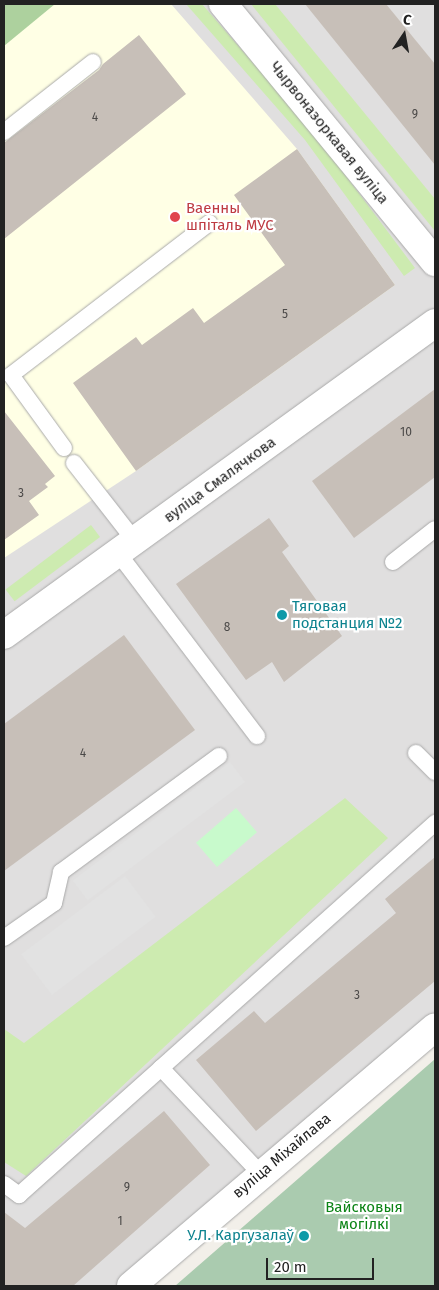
<!DOCTYPE html>
<html>
<head>
<meta charset="utf-8">
<style>
	body { margin:0 }
	#map { position:relative; width:439px; height:1290px; overflow:hidden; background:#f2efe9; font-family:"Fira Sans",sans-serif }
	div>[style] { position:absolute }
	.residential>* { inset:0; background:#e0dfdf }
	.education>* { inset:0; background:#ffffe5 }
	.grass>* { inset:0; background:#cdebb0; transform-origin:0 0 }
	.forest>* { inset:0; background:#add19e }
	.cemetery>* { inset:0; background:#aacbaf }
	.park>* { inset:0; background:#c8facc; transform-origin:0 0 }
	.parking>* { inset:0; background:#e2e2e2; transform-origin:0 0 }
	.building>* { inset:0; background:#c7bfb8 }
	.roads { filter:drop-shadow(0 0 1px #a9a9a9) drop-shadow(0 0 1px #a9a9a9) }
	.lane>* { height:16px; margin:-8px; padding:0 8px; transform-origin:8px; border-radius:8px; background:#fff }
	.street>* { height:28px; margin:-14px; padding:0 14px; transform-origin:14px; border-radius:14px; background:#fff }
	.dots>* { width:14px; height:14px; translate:-50% -50%; box-sizing:border-box; border:2px solid #fff; border-radius:50% }
	span { translate:-50% -50%; white-space:nowrap; text-align:center; line-height:1.15; -webkit-text-stroke:4.5px #fff; paint-order:stroke }
	.number-label { font-size:12px; color:#4b4948 }
	.number-label span { -webkit-text-stroke-width:0 }
	.street-label { font-size:15px; color:#222 }
	.health-label { font-size:15px; color:#be3a42 }
	.left { translate:0 -50%; text-align:left }
	.culture-label { font-size:15px; color:#0d838f }
	.right { translate:-100% -50%; text-align:right }
	.park-label { font-size:15px; color:#0c8416 }
	.frame { position:absolute; inset:0; border:5px solid #222; pointer-events:none }
	.north { position:absolute; left:379px; top:10px; width:50px; height:50px; -webkit-text-stroke:4px #fff; paint-order:stroke; rotate:12deg; font-size:14px; font-weight:700; line-height:20px; text-align:center; color:#222 }
	.north::after { content:''; display:block; margin:auto; width:18px; height:22px; background:#222; clip-path:polygon(50% 0,100% 100%,50% 72%,0 100%) }
	.scale { position:absolute; left:266px; top:1258px; width:108px; height:22px; box-sizing:border-box; border:2px solid #222; border-top:0; padding-left:6px; font-size:15px; line-height:18px; white-space:nowrap; color:#222; -webkit-text-stroke:4px #fff; paint-order:stroke }
</style>
</head>
<body>
<div id="map">
	<div class="residential">
		<div style="clip-path:polygon(4px 4px,435px 4px,435px 1018px,123px 1286px,4px 1286px)"></div>
	</div>
	<div class="education">
		<div style="clip-path:polygon(4px 4px,171px 4px,297px 149px,395px 285px,136px 471px,4px 558px)"></div>
	</div>
	<div class="grass">
		<div style="clip-path:polygon(186px 4px,202px 4px,313px 132px,415px 268px,404px 276px,305px 140px)"></div>
		<div style="clip-path:polygon(251px 4px,275px 4px,435px 199px,435px 231px)"></div>
		<div style="left:91px;top:525px;width:15px;height:107px;rotate:53deg"></div>
		<div style="clip-path:polygon(345px 798px,388px 838px,26px 1176px,4px 1162px,4px 1029px,24px 1043px)"></div>
	</div>
	<div class="forest">
		<div style="clip-path:polygon(4px 4px,55px 4px,4px 46px)"></div>
	</div>
	<div class="cemetery">
		<div style="clip-path:polygon(435px 1059px,435px 1286px,175px 1286px,299px 1178px)"></div>
	</div>
	<div class="park">
		<div style="left:236px;top:808px;width:32px;height:53px;rotate:49deg"></div>
	</div>
	<div class="parking">
		<div style="left:230px;top:762px;width:25px;height:197px;rotate:53deg"></div>
		<div style="left:125px;top:876px;width:51px;height:130px;rotate:53deg"></div>
	</div>
	<div class="building">
		<div style="clip-path:polygon(305px 4px,386px 4px,435px 64px,435px 165px)"></div>
		<div style="clip-path:polygon(139px 35px,186px 94px,4px 239px,4px 143px,99px 70px,103px 64px)"></div>
		<div style="clip-path:polygon(297px 149px,395px 285px,136px 471px,73px 383px,136px 337px,142px 345px,193px 308px,204px 323px,285px 265px,234px 195px)"></div>
		<div style="clip-path:polygon(435px 389px,435px 477px,354px 538px,312px 481px)"></div>
		<div style="clip-path:polygon(4px 411px,55px 476px,45px 484px,48px 487px,29px 501px,39px 515px,4px 540px)"></div>
		<div style="clip-path:polygon(269px 518px,289px 546px,282px 552px,342px 636px,284px 682px,272px 662px,246px 680px,176px 584px)"></div>
		<div style="clip-path:polygon(124px 635px,195px 730px,4px 871px,4px 724px)"></div>
		<div style="clip-path:polygon(435px 857px,435px 981px,256px 1131px,196px 1060px,254px 1011px,265px 1023px,396px 913px,385px 899px)"></div>
		<div style="clip-path:polygon(164px 1111px,210px 1165px,73px 1286px,4px 1286px,4px 1212px,25px 1228px)"></div>
	</div>
	<div class="roads">
		<div class="lane">
			<div style="left:4px;top:132px;width:113px;rotate:-38.2deg"></div>
			<div style="left:64px;top:448px;width:90px;rotate:-126deg"></div>
			<div style="left:11px;top:375px;width:250px;rotate:-37.5deg"></div>
			<div style="left:74px;top:463px;width:99px;rotate:52deg"></div>
			<div style="left:118px;top:553px;width:230px;rotate:52.8deg"></div>
			<div style="left:393px;top:562px;width:53px;rotate:-38.2deg"></div>
			<div style="left:416px;top:753px;width:27px;rotate:45deg"></div>
			<div style="left:4px;top:938px;width:61px;rotate:-35deg"></div>
			<div style="left:54px;top:903px;width:32px;rotate:-77deg"></div>
			<div style="left:61px;top:872px;width:196px;rotate:-36.3deg"></div>
			<div style="left:161px;top:1068px;width:368px;rotate:-41.8deg"></div>
			<div style="left:4px;top:1184px;width:19px;rotate:36deg"></div>
			<div style="left:19px;top:1195px;width:191px;rotate:-41.8deg"></div>
			<div style="left:161px;top:1068px;width:146px;rotate:46.7deg"></div>
		</div>
		<div class="street">
			<div style="left:223px;top:4px;width:334px;rotate:50.6deg"></div>
			<div style="left:4px;top:635px;width:532px;rotate:-35.9deg"></div>
			<div style="left:131px;top:1286px;width:399px;rotate:-40.4deg"></div>
		</div>
	</div>
	<div class="dots">
		<div style="left:175px;top:217px;background:#e0444e"></div>
		<div style="left:282px;top:615px;background:#0f9aa8"></div>
		<div style="left:304px;top:1236px;background:#0f9aa8"></div>
	</div>
	<div class="number-label">
		<span style="left:415px;top:115px">9</span>
		<span style="left:95px;top:118px">4</span>
		<span style="left:285px;top:315px">5</span>
		<span style="left:406px;top:433px">10</span>
		<span style="left:21px;top:494px">3</span>
		<span style="left:227px;top:628px">8</span>
		<span style="left:83px;top:754px">4</span>
		<span style="left:357px;top:996px">3</span>
		<span style="left:127px;top:1188px">9</span>
		<span style="left:120px;top:1222px">1</span>
	</div>
	<div class="street-label">
		<span style="left:329px;top:133px;rotate:51deg">Чырвоназоркавая вуліца</span>
		<span style="left:220px;top:480px;rotate:-36deg">вуліца Смалячкова</span>
		<span style="left:282px;top:1156px;rotate:-40deg">вуліца Міхайлава</span>
	</div>
	<div class="health-label">
		<span class="left" style="left:186px;top:217px">Ваенны<br>шпіталь МУС</span>
	</div>
	<div class="culture-label">
		<span class="left" style="left:292px;top:615px">Тяговая<br>подстанция №2</span>
		<span class="right" style="left:294px;top:1236px">У.Л. Каргузалаў</span>
	</div>
	<div class="park-label">
		<span style="left:364px;top:1216px">Вайсковыя<br>могілкі</span>
	</div>
	<div class="frame"></div>
	<div class="north">С</div>
	<div class="scale">20 m</div>
</div>
</body>
</html>
